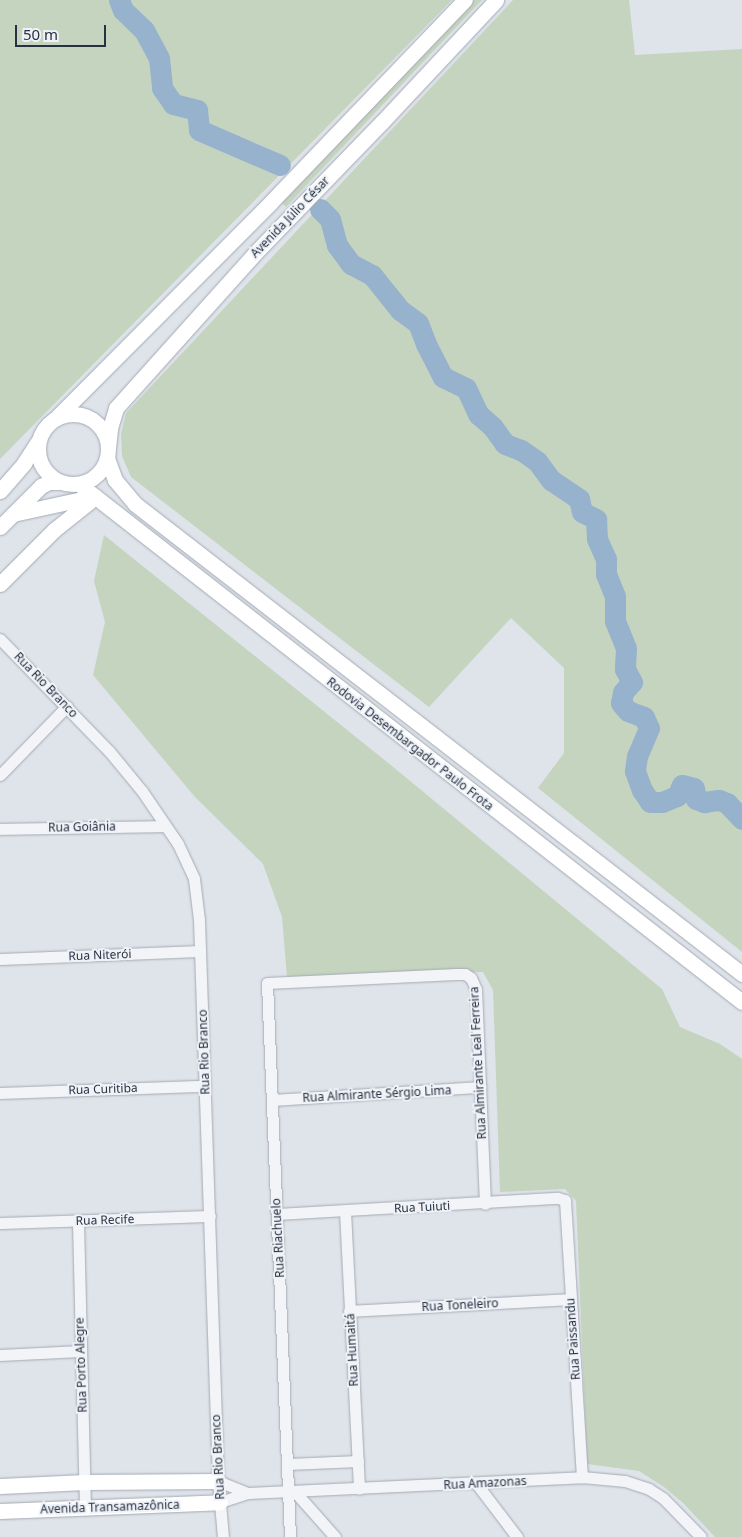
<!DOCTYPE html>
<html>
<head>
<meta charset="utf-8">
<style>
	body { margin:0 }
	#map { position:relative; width:742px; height:1537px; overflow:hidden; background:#dfe3ea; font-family:"Noto Sans",sans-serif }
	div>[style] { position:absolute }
	.green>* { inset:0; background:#c5d4bf }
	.river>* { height:21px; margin:-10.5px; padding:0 10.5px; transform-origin:10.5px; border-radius:10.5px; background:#97b2cd }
	.roads { filter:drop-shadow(0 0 1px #a4aab4) drop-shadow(0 0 1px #a4aab4) }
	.street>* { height:11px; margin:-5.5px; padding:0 5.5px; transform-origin:5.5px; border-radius:5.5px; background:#f2f4f7 }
	.secondary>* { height:15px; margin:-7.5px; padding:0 7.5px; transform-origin:7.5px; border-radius:7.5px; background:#fff }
	.secondary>.ring { margin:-7.5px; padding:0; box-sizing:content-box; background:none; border:15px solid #fff; border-radius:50% }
	span { translate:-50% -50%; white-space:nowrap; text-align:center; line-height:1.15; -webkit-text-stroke:4px #eff2f7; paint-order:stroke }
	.street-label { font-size:12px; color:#273142 }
	.scale { position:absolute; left:15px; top:25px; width:91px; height:22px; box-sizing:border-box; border:2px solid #273142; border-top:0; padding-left:6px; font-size:15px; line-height:18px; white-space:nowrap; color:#273142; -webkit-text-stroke:4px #eff2f7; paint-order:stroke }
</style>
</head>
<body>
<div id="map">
	<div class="green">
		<div style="clip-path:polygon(0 0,452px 0,0 459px)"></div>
		<div style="clip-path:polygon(473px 0,482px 0,286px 207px,280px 201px)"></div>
		<div style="clip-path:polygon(513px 0,629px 0,635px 55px,742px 49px,742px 952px,538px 788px,564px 753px,564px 668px,511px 618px,429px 707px,131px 477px,122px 456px,121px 434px,126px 413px)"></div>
		<div style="clip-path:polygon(104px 535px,392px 766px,662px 989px,680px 1027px,720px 1044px,742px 1059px,742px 1537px,715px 1537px,683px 1503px,664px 1487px,639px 1471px,587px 1464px,576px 1201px,565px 1189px,500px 1192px,493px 990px,483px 972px,287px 977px,282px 917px,263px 864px,195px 797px,93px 675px,105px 622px,94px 581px)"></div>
	</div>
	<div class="river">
		<div style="left:119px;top:0;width:11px;rotate:68deg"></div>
		<div style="left:123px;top:10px;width:29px;rotate:44deg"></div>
		<div style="left:144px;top:30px;width:32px;rotate:62deg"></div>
		<div style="left:159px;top:58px;width:30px;rotate:84deg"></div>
		<div style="left:162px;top:88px;width:19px;rotate:55deg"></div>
		<div style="left:173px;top:104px;width:25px;rotate:14deg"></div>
		<div style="left:197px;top:110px;width:20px;rotate:84deg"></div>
		<div style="left:199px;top:130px;width:88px;rotate:23.4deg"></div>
		<div style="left:320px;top:209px;width:14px;rotate:45deg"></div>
		<div style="left:330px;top:219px;width:27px;rotate:75deg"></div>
		<div style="left:337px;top:245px;width:24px;rotate:54deg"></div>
		<div style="left:351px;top:264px;width:24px;rotate:28deg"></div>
		<div style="left:372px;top:275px;width:45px;rotate:51.3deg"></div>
		<div style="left:400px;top:310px;width:22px;rotate:36deg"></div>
		<div style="left:418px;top:323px;width:22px;rotate:69deg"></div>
		<div style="left:426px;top:344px;width:37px;rotate:63deg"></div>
		<div style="left:443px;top:377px;width:25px;rotate:26deg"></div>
		<div style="left:466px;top:388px;width:29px;rotate:65deg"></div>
		<div style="left:478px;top:414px;width:18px;rotate:41deg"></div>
		<div style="left:492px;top:426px;width:22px;rotate:54deg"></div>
		<div style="left:505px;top:444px;width:17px;rotate:21deg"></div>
		<div style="left:521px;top:450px;width:19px;rotate:35deg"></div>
		<div style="left:537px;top:461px;width:24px;rotate:54deg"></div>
		<div style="left:551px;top:480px;width:34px;rotate:34deg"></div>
		<div style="left:579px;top:499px;width:13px;rotate:77deg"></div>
		<div style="left:582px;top:512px;width:16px;rotate:27deg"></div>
		<div style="left:596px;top:519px;width:20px;rotate:87deg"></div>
		<div style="left:597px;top:539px;width:22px;rotate:66deg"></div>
		<div style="left:606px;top:559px;width:15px;rotate:90deg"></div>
		<div style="left:606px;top:574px;width:24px;rotate:68deg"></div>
		<div style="left:615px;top:596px;width:25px;rotate:90deg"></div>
		<div style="left:615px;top:621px;width:29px;rotate:68deg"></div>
		<div style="left:626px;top:648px;width:21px;rotate:93deg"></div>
		<div style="left:625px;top:669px;width:15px;rotate:62deg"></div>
		<div style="left:632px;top:682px;width:13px;rotate:132deg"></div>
		<div style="left:623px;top:692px;width:11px;rotate:100deg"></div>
		<div style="left:621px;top:703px;width:11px;rotate:49deg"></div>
		<div style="left:628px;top:711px;width:17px;rotate:21deg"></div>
		<div style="left:644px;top:717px;width:12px;rotate:66deg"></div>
		<div style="left:649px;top:728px;width:30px;rotate:113deg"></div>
		<div style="left:637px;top:756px;width:15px;rotate:98deg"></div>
		<div style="left:635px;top:771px;width:20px;rotate:70deg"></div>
		<div style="left:642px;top:790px;width:14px;rotate:56deg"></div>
		<div style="left:650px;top:802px;width:12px"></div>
		<div style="left:662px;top:802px;width:16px;rotate:-22deg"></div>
		<div style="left:677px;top:796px;width:12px;rotate:-66deg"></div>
		<div style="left:682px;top:785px;width:12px;rotate:14deg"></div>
		<div style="left:694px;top:788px;width:11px;rotate:80deg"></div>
		<div style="left:696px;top:799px;width:9px;rotate:21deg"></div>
		<div style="left:704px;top:802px;width:15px;rotate:-8deg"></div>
		<div style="left:719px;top:800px;width:9px;rotate:21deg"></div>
		<div style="left:727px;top:803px;width:22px;rotate:47deg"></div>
	</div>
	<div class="roads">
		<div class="street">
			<div style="left:0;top:639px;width:156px;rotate:45.8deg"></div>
			<div style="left:109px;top:751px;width:52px;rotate:50.5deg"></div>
			<div style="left:142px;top:791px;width:64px;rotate:55.8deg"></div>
			<div style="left:178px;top:844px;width:38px;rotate:65deg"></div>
			<div style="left:194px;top:879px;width:41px;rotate:83deg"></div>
			<div style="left:199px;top:920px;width:561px;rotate:88.06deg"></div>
			<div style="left:218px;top:1481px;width:56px;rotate:84.9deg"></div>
			<div style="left:0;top:775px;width:96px;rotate:-45.8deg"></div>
			<div style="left:0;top:829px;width:164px;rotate:-1deg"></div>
			<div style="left:0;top:959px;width:200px;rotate:-2.3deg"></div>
			<div style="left:0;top:1093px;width:205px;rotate:-2deg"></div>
			<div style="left:272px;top:1100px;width:209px;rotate:-3.6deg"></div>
			<div style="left:345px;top:1211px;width:278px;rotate:87.1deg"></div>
			<div style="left:277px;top:1214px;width:281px;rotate:-3.3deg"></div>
			<div style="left:558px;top:1198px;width:7px;rotate:16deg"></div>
			<div style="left:565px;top:1200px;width:278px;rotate:86.5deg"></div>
			<div style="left:78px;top:1222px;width:287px;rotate:88.6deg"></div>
			<div style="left:0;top:1223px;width:210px;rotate:-1.9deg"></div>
			<div style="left:349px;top:1311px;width:222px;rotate:-3.1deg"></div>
			<div style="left:0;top:1355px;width:80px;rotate:-2.9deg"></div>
			<div style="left:288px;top:1464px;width:70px;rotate:-2.5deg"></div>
			<div style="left:218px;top:1481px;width:32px;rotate:22deg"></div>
			<div style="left:476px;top:1483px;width:68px;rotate:52.8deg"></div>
			<div style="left:296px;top:1493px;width:59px;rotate:48.4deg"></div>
			<div style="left:220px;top:1502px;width:29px;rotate:-18deg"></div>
			<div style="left:248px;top:1493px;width:334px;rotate:-2.7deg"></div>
			<div style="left:582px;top:1477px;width:43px;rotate:5.3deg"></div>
			<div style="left:625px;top:1481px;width:25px;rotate:18deg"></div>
			<div style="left:649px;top:1489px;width:17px;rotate:33deg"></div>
			<div style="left:663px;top:1498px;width:54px;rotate:45.7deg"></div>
			<div style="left:290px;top:1537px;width:554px;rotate:-92.38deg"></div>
			<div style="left:267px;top:983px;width:189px;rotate:-2.7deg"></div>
			<div style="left:456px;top:974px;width:9px"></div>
			<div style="left:465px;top:974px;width:7px;rotate:34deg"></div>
			<div style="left:471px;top:978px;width:12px;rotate:66deg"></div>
			<div style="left:476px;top:989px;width:215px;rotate:87.6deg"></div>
		</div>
		<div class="secondary">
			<div class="ring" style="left:38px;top:414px;width:55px;height:55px"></div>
			<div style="left:57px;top:417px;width:303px;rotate:-45.1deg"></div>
			<div style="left:271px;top:202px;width:280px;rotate:-46.2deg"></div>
			<div style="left:108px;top:448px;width:20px;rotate:-84deg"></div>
			<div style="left:110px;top:428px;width:21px;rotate:-73deg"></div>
			<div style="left:116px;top:408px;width:208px;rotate:-48.1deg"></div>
			<div style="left:255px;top:253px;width:182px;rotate:-45.9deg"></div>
			<div style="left:382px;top:122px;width:167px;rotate:-46.9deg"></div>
			<div style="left:107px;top:458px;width:23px;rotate:70deg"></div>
			<div style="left:115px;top:480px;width:31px;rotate:50deg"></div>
			<div style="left:135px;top:504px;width:768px;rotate:37.75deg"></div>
			<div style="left:79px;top:484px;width:841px;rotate:38deg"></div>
			<div style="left:0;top:491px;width:37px;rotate:-49deg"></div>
			<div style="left:24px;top:463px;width:27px;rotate:-57deg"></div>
			<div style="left:13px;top:514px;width:80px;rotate:-12.3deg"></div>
			<div style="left:0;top:527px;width:58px;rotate:-45deg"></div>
			<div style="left:41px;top:486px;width:9px;rotate:-27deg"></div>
			<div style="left:49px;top:482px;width:10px"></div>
			<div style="left:0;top:584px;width:76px;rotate:-45deg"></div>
			<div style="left:54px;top:530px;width:53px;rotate:-38.8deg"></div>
			<div style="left:0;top:1486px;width:85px;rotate:-2.7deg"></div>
			<div style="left:85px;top:1482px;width:133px;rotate:-0.4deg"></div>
			<div style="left:0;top:1511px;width:220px;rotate:-2.3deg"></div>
		</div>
	</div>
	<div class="street-label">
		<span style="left:290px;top:217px;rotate:-46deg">Avenida Júlio César</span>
		<span style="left:46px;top:685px;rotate:46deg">Rua Rio Branco</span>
		<span style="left:410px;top:744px;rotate:38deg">Rodovia Desembargador Paulo Frota</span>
		<span style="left:82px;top:827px;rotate:-1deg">Rua Goiânia</span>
		<span style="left:100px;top:955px;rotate:-2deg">Rua Niterói</span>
		<span style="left:204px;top:1052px;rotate:-92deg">Rua Rio Branco</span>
		<span style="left:478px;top:1063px;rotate:-93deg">Rua Almirante Leal Ferreira</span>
		<span style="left:103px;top:1089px;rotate:-2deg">Rua Curitiba</span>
		<span style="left:377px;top:1094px;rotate:-3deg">Rua Almirante Sérgio Lima</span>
		<span style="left:422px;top:1207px;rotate:-3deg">Rua Tuiuti</span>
		<span style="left:105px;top:1220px;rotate:-2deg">Rua Recife</span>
		<span style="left:278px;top:1238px;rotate:-93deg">Rua Riachuelo</span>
		<span style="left:460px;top:1305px;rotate:-3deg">Rua Toneleiro</span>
		<span style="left:573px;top:1339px;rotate:-94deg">Rua Paissandu</span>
		<span style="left:352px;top:1350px;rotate:-93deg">Rua Humaitá</span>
		<span style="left:81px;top:1365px;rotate:-92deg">Rua Porto Alegre</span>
		<span style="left:218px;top:1457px;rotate:-93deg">Rua Rio Branco</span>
		<span style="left:485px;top:1483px;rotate:-3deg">Rua Amazonas</span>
		<span style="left:110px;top:1507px;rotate:-2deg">Avenida Transamazônica</span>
	</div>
	<div class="scale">50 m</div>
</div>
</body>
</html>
